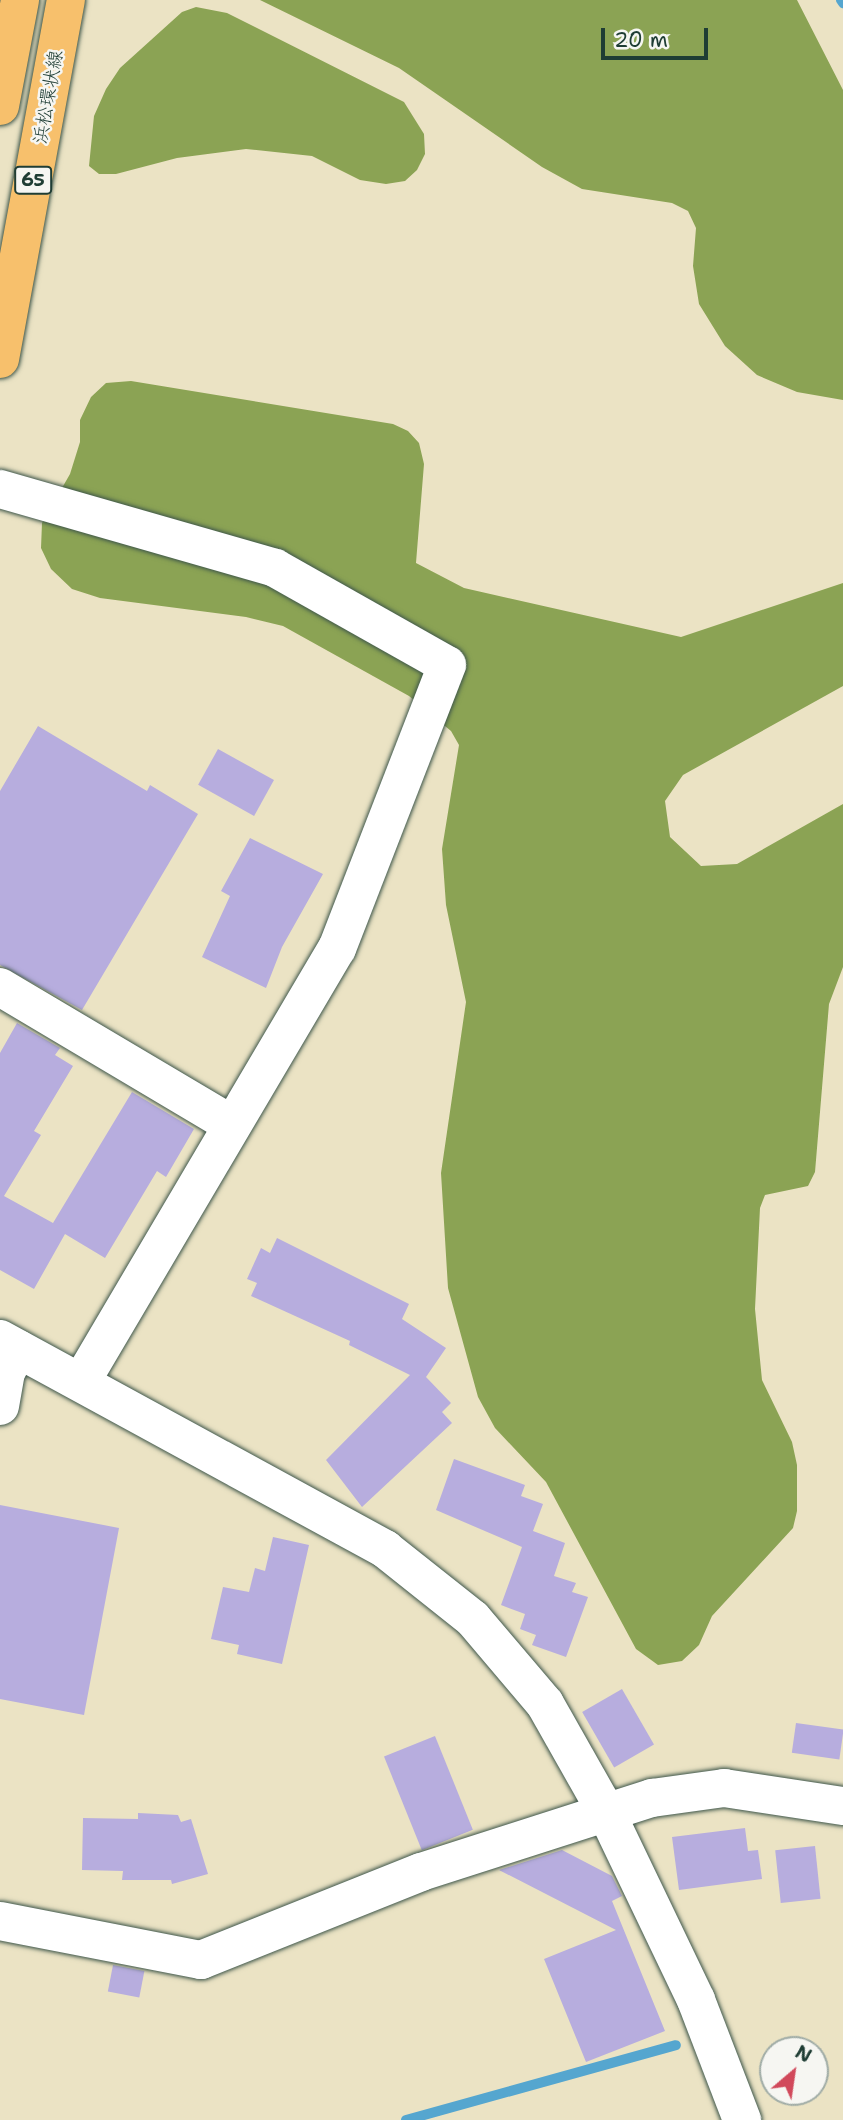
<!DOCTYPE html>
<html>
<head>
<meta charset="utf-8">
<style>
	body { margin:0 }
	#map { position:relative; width:843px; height:2120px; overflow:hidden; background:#ebe3c4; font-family:"Shantell Sans","Klee One",sans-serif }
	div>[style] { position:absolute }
	.forest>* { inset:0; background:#8ba354 }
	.stream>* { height:10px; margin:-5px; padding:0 5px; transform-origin:5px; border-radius:5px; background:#55a6cf }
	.building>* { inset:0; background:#b7adde; transform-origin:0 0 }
	.roads { filter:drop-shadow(0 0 2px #3e564a) drop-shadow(0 0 2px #3e564a) }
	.minor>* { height:38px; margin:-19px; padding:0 19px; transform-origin:19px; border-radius:19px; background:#fff }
	.major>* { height:38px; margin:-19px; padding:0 19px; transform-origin:19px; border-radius:19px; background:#f7c06c }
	span { translate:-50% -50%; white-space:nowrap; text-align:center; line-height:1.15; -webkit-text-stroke:5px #f6f6f2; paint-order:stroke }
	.shield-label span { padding:2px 5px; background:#f6f6f2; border:2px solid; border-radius:5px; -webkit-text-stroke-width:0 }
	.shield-label { font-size:18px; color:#1f3d34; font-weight:700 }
	.street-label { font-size:19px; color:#1f3d34 }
	.north { position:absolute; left:759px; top:2036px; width:70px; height:70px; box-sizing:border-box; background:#f6f6f2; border:2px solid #a0aca6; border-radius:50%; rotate:29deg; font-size:19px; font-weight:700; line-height:28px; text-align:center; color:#1f3d34 }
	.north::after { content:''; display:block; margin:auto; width:24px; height:32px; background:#d1495b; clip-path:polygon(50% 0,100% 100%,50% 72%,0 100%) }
	.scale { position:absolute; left:601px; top:28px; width:107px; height:32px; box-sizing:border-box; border:4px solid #1f3d34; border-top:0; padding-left:9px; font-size:21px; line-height:24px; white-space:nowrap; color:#1f3d34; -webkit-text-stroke:5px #f6f6f2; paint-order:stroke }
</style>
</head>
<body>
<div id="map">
	<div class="forest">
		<div style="clip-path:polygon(260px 0,797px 0,843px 90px,843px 400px,797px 392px,757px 375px,725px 346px,699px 304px,693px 266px,696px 228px,688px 211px,672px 203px,582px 189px,542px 167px,399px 68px)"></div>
		<div style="clip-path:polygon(196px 7px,227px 13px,404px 102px,424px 134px,425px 154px,417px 170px,405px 181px,386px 184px,360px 180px,312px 156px,246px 149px,177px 158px,116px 174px,99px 174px,89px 166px,94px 116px,106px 89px,120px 68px,182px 12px)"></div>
		<div style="clip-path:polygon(131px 381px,393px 424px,408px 431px,419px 443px,424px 464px,416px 563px,464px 588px,681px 637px,843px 583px,843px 686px,683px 775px,665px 801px,670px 837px,701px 866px,737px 864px,843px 804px,843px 967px,829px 1004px,815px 1172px,808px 1186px,765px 1195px,760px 1208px,755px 1309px,762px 1380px,792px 1442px,797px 1465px,797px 1511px,793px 1528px,712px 1616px,699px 1645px,682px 1661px,658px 1665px,636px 1649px,546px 1482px,495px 1428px,478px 1397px,448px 1288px,441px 1173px,466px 1002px,446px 905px,442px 849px,459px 745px,451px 731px,409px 696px,283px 626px,246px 617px,100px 598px,72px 589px,51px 569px,41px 548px,42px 523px,70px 474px,80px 442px,80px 420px,91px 397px,106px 383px)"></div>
	</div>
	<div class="stream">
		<div style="left:841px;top:0;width:4px;rotate:56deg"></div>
		<div style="left:406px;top:2120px;width:280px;rotate:-15.5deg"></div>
	</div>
	<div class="building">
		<div style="clip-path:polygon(38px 726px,147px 791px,150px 785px,198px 814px,82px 1010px,0 965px,0 791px)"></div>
		<div style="left:218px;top:749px;width:64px;height:41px;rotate:29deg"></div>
		<div style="clip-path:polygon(250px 838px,323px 874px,282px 947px,266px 988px,202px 957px,230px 896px,221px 891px)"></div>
		<div style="clip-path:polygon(17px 1023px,60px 1048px,55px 1055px,73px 1066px,34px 1131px,41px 1135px,4px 1196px,53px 1223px,132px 1092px,194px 1129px,166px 1177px,157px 1171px,105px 1258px,65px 1234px,34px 1289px,0 1270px,0 1053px)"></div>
		<div style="clip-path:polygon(277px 1238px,409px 1304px,402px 1319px,446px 1348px,426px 1377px,451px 1403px,442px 1412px,452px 1423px,362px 1507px,326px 1460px,410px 1375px,349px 1345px,350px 1341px,251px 1296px,257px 1283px,247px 1279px,261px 1248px,270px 1253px)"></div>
		<div style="clip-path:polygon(454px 1459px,525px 1485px,521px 1496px,543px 1504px,533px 1531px,565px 1543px,554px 1576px,576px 1583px,572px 1592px,588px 1597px,566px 1657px,532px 1645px,536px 1635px,520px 1629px,525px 1614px,501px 1605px,522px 1547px,436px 1510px)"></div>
		<div style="clip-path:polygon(0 1505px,119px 1528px,84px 1715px,0 1699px)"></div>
		<div style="clip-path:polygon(273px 1537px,309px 1545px,282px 1664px,237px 1654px,239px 1645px,211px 1639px,223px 1587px,249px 1592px,255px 1568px,265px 1571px)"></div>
		<div style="left:622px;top:1689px;width:64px;height:46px;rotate:60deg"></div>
		<div style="left:796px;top:1723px;width:48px;height:30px;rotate:8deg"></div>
		<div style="left:435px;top:1736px;width:101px;height:55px;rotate:68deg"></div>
		<div style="clip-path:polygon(138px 1813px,178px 1815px,181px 1822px,191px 1819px,208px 1874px,172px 1884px,171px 1880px,122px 1880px,123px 1871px,82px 1870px,83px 1818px,138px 1819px)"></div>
		<div style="clip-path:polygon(745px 1828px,748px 1851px,758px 1850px,762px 1879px,679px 1890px,672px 1837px)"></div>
		<div style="left:815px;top:1846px;width:53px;height:40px;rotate:84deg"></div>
		<div style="clip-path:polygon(562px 1850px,612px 1876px,622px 1896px,612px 1901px,665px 2031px,586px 2062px,544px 1959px,616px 1930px,499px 1870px)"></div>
		<div style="left:113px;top:1965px;width:32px;height:27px;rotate:11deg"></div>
	</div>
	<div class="roads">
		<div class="minor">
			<div style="left:0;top:489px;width:286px;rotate:16deg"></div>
			<div style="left:275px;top:568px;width:197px;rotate:29.4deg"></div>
			<div style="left:447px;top:665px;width:304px;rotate:111.2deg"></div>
			<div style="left:337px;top:948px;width:504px;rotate:120.53deg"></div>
			<div style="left:0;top:987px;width:270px;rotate:30.7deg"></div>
			<div style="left:0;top:1339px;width:439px;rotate:28.6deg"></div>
			<div style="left:385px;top:1549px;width:112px;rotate:38.5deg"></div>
			<div style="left:473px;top:1619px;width:111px;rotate:49.7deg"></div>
			<div style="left:545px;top:1704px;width:124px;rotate:60.5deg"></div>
			<div style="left:606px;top:1812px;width:208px;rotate:64.4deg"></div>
			<div style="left:696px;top:2000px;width:129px;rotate:69deg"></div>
			<div style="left:0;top:1406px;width:35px;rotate:-80deg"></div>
			<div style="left:6px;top:1372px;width:26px;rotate:-61deg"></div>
			<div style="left:0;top:1921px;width:205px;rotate:11deg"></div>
			<div style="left:201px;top:1960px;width:237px;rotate:-21.8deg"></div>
			<div style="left:421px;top:1872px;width:243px;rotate:-17.8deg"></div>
			<div style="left:652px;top:1798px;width:73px;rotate:-7.9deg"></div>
			<div style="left:724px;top:1788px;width:120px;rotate:8.6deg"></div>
		</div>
		<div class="major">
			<div style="left:0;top:106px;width:108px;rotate:-79.3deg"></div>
			<div style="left:0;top:359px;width:365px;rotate:-79.6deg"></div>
		</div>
	</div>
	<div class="shield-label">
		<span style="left:33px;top:180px">65</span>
	</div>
	<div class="street-label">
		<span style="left:48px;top:97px;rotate:-80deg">浜松環状線</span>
	</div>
	<div class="north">N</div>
	<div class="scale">20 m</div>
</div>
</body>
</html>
